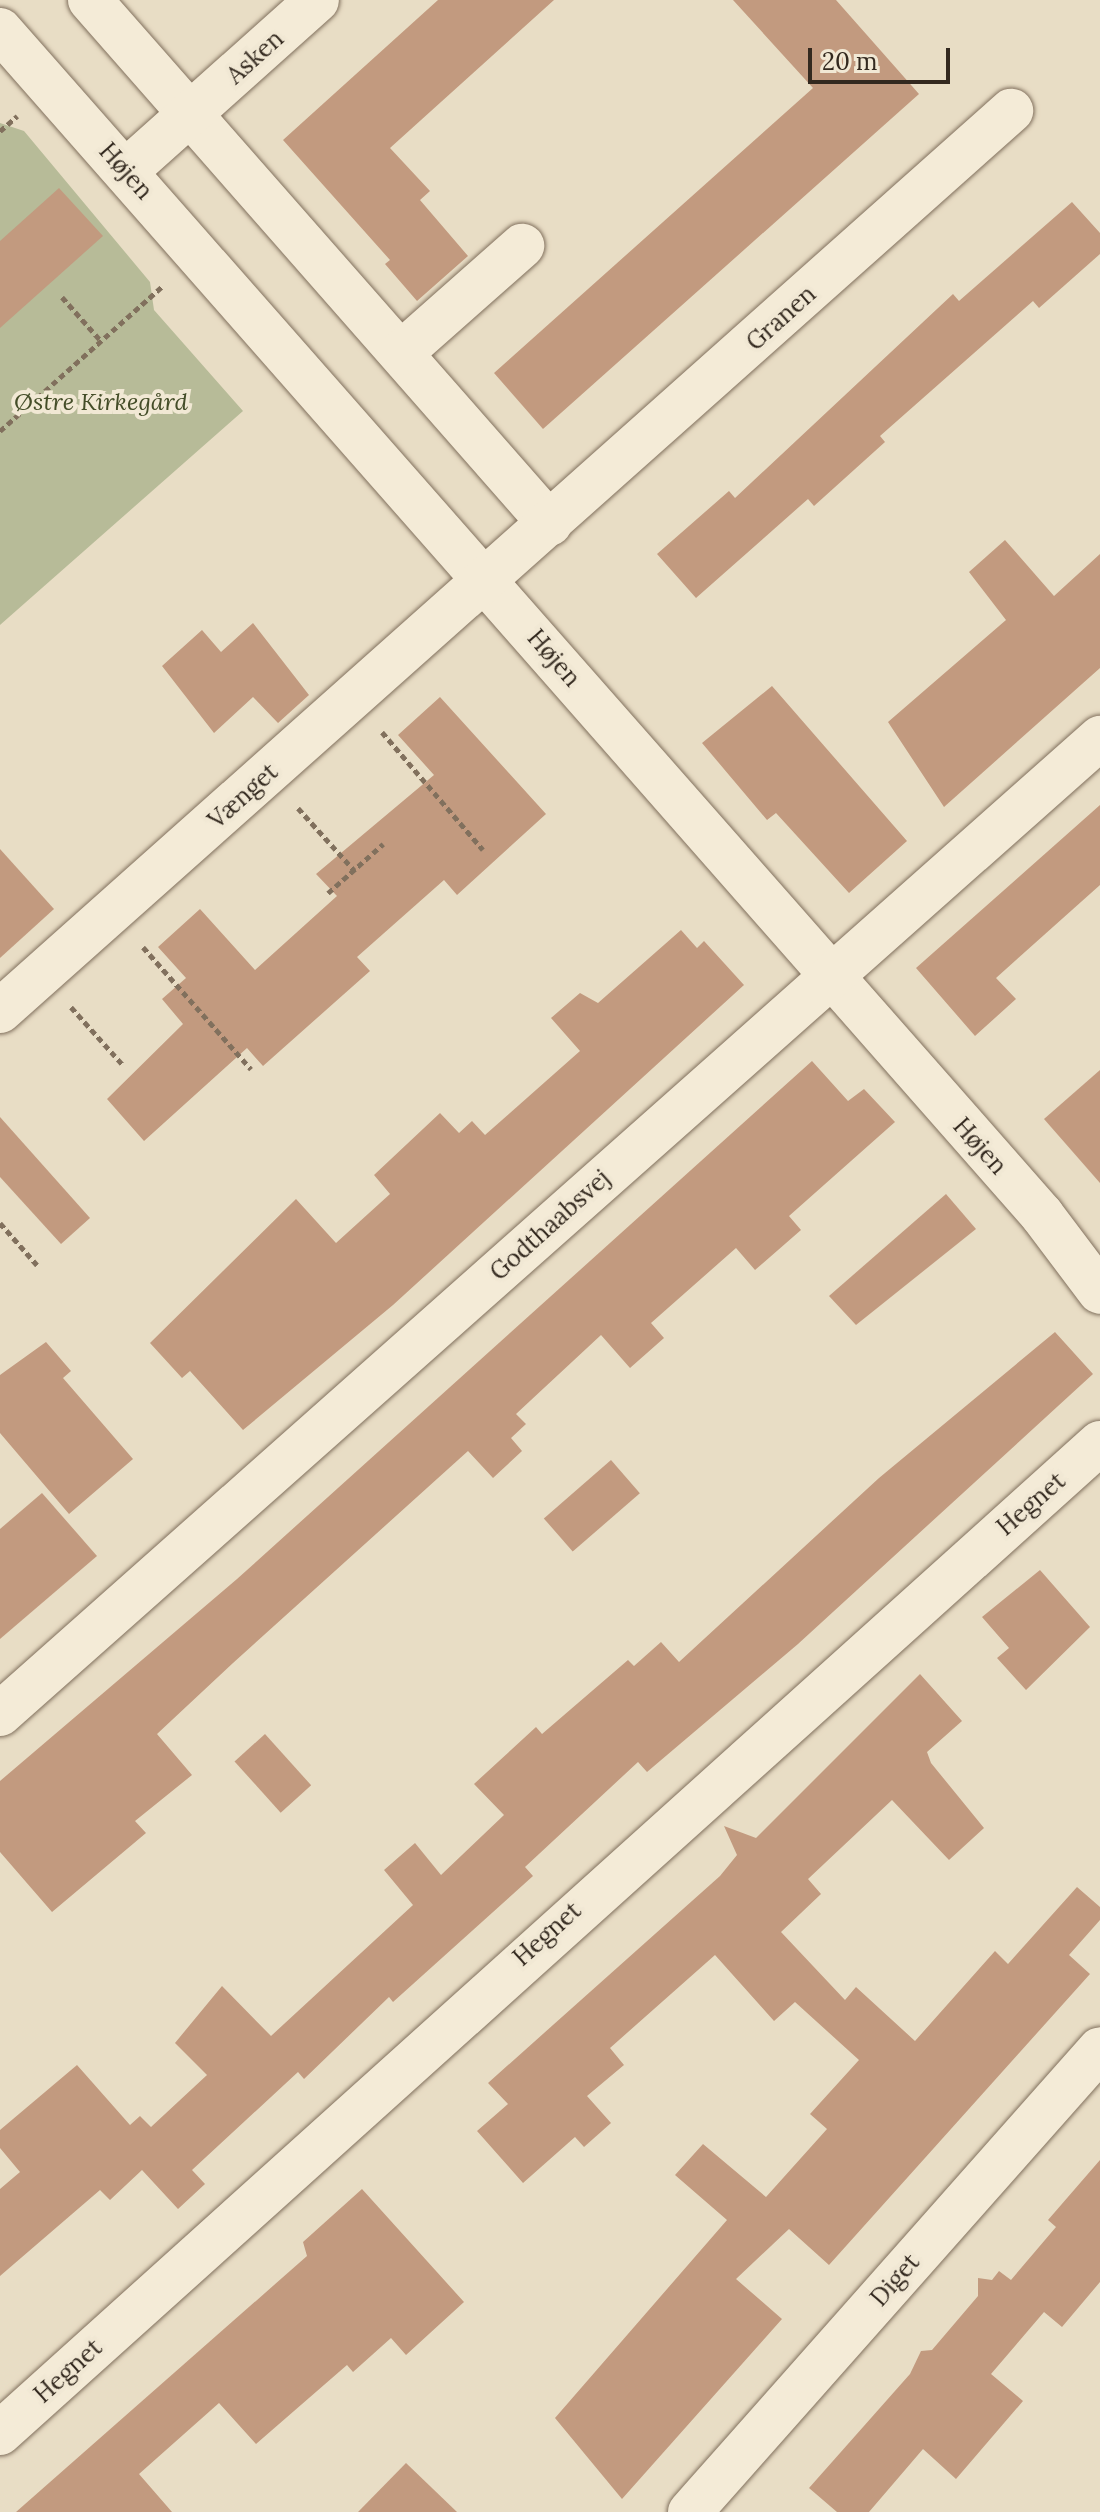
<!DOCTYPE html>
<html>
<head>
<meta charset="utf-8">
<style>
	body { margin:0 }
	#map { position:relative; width:1100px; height:2512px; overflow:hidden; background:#e8ddc5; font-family:Lora,serif }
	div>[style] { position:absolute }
	.cemetery>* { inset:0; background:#b7bb98 }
	.building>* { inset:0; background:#c29a7f; transform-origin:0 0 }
	.path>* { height:5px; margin-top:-2.5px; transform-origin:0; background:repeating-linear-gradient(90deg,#81705d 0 6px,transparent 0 10px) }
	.roads { filter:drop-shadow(0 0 2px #81705d) drop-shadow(0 0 2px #81705d) }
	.minor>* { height:44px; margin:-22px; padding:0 22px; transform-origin:22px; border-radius:22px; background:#f4ebd7 }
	span { translate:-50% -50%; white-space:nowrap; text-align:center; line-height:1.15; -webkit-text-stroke:8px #f1e8d4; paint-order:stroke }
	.street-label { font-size:24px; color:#33291f }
	.park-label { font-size:24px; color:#444d28; font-style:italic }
	.scale { position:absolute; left:808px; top:48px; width:142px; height:36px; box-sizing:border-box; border:4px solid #33291f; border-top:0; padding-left:10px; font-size:24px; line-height:28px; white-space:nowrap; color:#33291f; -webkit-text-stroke:6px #f1e8d4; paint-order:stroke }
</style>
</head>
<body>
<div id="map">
	<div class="cemetery">
		<div style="clip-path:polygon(0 123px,24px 131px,150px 282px,154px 310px,243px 411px,0 625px)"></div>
	</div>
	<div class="building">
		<div style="clip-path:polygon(438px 0,554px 0,390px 148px,430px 191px,420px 200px,468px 256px,417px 301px,385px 264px,390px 260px,283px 140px)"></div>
		<div style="clip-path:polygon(733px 0,836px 0,919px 94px,543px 429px,494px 373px,813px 88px)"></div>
		<div style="clip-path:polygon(59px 188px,103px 236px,0 328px,0 241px)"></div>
		<div style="clip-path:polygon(1072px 202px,1100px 233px,1100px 254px,1039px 308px,1033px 301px,880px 436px,885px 442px,814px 506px,808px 499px,696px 598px,657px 554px,729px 491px,735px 498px,953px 294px,959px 301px)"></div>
		<div style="clip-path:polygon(1005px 540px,1054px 596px,1100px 554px,1100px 668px,944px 807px,888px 722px,1006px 620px,969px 572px)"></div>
		<div style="clip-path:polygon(253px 623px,309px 695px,278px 723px,253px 697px,214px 733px,162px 666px,202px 630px,221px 652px)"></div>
		<div style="clip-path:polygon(772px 686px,907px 841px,849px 893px,776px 813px,767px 820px,702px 743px)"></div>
		<div style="clip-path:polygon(440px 697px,546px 814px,457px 895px,444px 880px,357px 957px,370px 971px,263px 1066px,247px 1048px,144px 1141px,107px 1099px,183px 1024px,162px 999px,186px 978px,158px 947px,200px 909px,255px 970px,337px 896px,316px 874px,434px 775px,398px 735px)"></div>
		<div style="clip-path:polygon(1100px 805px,1100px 885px,996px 978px,1016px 999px,975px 1036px,916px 968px)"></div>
		<div style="clip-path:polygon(0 849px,54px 909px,0 958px)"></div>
		<div style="clip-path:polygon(681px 930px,697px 948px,704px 941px,744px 985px,393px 1305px,243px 1430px,190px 1371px,182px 1378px,150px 1343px,296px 1199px,336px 1243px,390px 1194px,374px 1175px,440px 1113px,459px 1133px,472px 1121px,485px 1135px,580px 1051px,551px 1018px,580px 993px,598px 1003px)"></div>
		<div style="clip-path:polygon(812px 1061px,848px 1101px,864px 1089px,895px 1122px,789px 1216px,801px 1230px,755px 1270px,736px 1248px,651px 1323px,664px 1338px,630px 1368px,601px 1335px,516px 1414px,526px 1424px,511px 1438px,522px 1451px,493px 1478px,468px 1451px,233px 1663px,157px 1734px,192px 1775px,135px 1821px,146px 1833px,52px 1912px,0 1852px,0 1781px,237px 1579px)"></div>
		<div style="clip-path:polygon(1100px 1070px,1100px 1183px,1044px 1119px)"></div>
		<div style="clip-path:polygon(0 1117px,90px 1218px,61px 1244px,0 1177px)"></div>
		<div style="clip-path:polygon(946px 1194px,976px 1229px,856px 1325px,829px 1296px)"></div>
		<div style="clip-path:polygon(1055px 1332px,1093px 1374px,798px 1644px,647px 1772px,638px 1762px,525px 1867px,533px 1876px,393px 2002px,389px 1997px,304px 2079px,298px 2072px,192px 2170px,205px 2184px,178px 2209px,142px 2170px,110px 2200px,100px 2190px,0 2276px,0 2189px,20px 2172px,0 2148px,0 2130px,77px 2065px,130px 2125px,140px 2116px,151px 2127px,207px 2075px,175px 2043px,222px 1986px,271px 2036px,413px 1905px,384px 1870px,415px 1843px,441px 1875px,504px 1815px,474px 1784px,536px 1727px,542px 1734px,628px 1660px,634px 1666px,661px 1642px,679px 1662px,879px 1478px)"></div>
		<div style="clip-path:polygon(46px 1342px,71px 1371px,63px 1378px,133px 1459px,69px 1514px,0 1433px,0 1375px)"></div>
		<div style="left:611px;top:1460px;width:44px;height:89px;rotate:49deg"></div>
		<div style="clip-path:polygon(42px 1493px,97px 1556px,0 1639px,0 1529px)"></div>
		<div style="clip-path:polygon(1040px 1570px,1090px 1627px,1026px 1690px,997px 1658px,1009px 1648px,982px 1617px)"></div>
		<div style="clip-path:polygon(920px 1674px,962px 1721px,927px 1752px,931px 1763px,984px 1828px,949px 1860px,892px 1800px,808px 1879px,821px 1894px,781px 1932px,845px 2000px,856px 1987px,915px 2041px,995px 1951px,1008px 1964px,1077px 1887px,1100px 1907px,1100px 1920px,1069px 1955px,1090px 1974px,829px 2265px,789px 2229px,736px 2279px,782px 2319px,622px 2499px,555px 2418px,727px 2220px,675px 2175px,703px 2144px,766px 2197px,827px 2129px,810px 2114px,859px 2060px,795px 2002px,774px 2021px,715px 1955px,610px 2048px,624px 2065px,587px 2096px,611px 2123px,584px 2147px,575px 2137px,523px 2183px,477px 2131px,508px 2104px,488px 2083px,720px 1876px,737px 1855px,724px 1826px,756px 1838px)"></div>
		<div style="left:265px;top:1734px;width:69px;height:41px;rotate:48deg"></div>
		<div style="clip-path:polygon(1100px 2160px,1100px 2282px,1062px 2327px,1044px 2312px,991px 2374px,1023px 2401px,956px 2479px,923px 2449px,869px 2512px,837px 2512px,809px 2488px,910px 2374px,921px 2351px,932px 2350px,978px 2296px,978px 2278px,992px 2280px,999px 2271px,1011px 2280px,1056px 2227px,1048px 2220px)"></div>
		<div style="clip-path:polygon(362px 2189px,464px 2302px,406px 2355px,391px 2338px,353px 2372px,347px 2365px,256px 2444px,219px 2403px,139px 2474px,172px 2512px,16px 2512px,307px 2256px,303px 2242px)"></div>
		<div style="clip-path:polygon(406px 2463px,457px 2512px,358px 2512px)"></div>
	</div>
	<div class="path">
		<div style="left:0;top:131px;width:23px;rotate:-41deg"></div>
		<div style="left:62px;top:297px;width:59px;rotate:48.4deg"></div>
		<div style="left:0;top:431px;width:218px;rotate:-41.7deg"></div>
		<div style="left:382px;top:732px;width:155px;rotate:49.4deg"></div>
		<div style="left:298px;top:808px;width:84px;rotate:47.9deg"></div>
		<div style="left:328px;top:893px;width:74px;rotate:-41.7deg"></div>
		<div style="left:143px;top:947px;width:163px;rotate:48.5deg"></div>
		<div style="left:71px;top:1007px;width:79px;rotate:48.1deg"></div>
		<div style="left:0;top:1223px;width:56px;rotate:48.6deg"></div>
	</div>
	<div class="roads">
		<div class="minor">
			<div style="left:90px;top:0;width:697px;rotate:48.72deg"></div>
			<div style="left:0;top:30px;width:1578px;rotate:48.67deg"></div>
			<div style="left:1042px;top:1215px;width:96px;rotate:53deg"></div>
			<div style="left:126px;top:171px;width:256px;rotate:-41.8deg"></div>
			<div style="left:401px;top:353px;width:162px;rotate:-41.5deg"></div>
			<div style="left:0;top:1011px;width:1354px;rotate:-41.68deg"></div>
			<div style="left:0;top:1714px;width:1471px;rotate:-41.58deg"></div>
			<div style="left:0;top:2433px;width:1480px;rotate:-41.99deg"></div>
			<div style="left:690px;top:2512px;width:618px;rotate:-48.47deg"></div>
		</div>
	</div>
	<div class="street-label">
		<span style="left:255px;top:57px;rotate:-42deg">Asken</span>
		<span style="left:126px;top:171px;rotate:48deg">Højen</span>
		<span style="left:781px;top:318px;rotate:-42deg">Granen</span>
		<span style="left:554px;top:658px;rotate:49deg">Højen</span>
		<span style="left:243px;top:796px;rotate:-42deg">Vænget</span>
		<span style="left:980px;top:1146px;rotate:48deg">Højen</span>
		<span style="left:550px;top:1225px;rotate:-42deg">Godthaabsvej</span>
		<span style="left:1031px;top:1504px;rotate:-41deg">Hegnet</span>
		<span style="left:547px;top:1934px;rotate:-42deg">Hegnet</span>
		<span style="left:895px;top:2280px;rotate:-49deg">Diget</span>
		<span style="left:68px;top:2371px;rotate:-42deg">Hegnet</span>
	</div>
	<div class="park-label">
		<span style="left:101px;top:402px">Østre Kirkegård</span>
	</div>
	<div class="scale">20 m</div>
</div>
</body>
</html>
